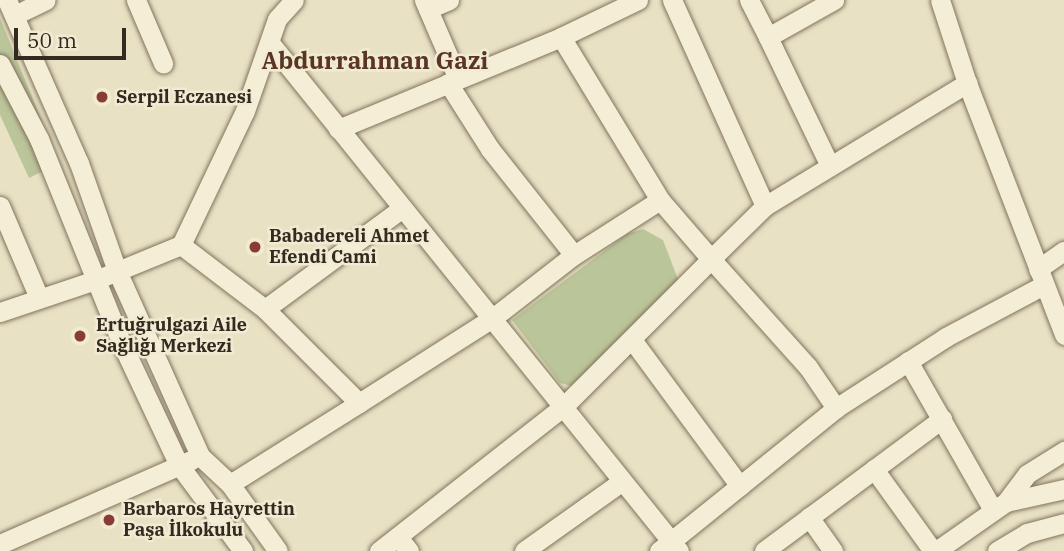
<!DOCTYPE html>
<html>
<head>
<meta charset="utf-8">
<style>
	body { margin:0 }
	#map { position:relative; width:1064px; height:551px; overflow:hidden; background:#e8e1c4; font-family:"IBM Plex Serif",serif }
	div>[style] { position:absolute }
	.green>* { inset:0; background:#bbc59a }
	.roads { filter:drop-shadow(0 0 2px #81745d) drop-shadow(0 0 2px #81745d) }
	.minor>* { height:19px; margin:-9.5px; padding:0 9.5px; transform-origin:9.5px; border-radius:9.5px; background:#f4eed7 }
	.dots>* { width:19px; height:19px; translate:-50% -50%; box-sizing:border-box; border:4px solid #f1ebd3; border-radius:50% }
	span { translate:-50% -50%; white-space:nowrap; text-align:center; line-height:1.15; -webkit-text-stroke:5px #f1ebd3; paint-order:stroke }
	.poi-label { font-size:18px; color:#332b1f; font-weight:700 }
	.left { translate:0 -50%; text-align:left }
	.district-label { font-size:24px; color:#5a3524; font-weight:700 }
	.scale { position:absolute; left:14px; top:28px; width:112px; height:32px; box-sizing:border-box; border:4px solid #332b1f; border-top:0; padding-left:9px; font-size:21px; line-height:24px; white-space:nowrap; color:#332b1f; -webkit-text-stroke:5px #f1ebd3; paint-order:stroke }
</style>
</head>
<body>
<div id="map">
	<div class="green">
		<div style="clip-path:polygon(0 18px,59px 163px,29px 178px,0 115px)"></div>
		<div style="clip-path:polygon(643px 229px,663px 240px,679px 282px,571px 386px,560px 383px,512px 320px,627px 234px)"></div>
	</div>
	<div class="roads">
		<div class="minor">
			<div style="left:7px;top:0;width:178px;rotate:66.2deg"></div>
			<div style="left:79px;top:163px;width:114px;rotate:70.6deg"></div>
			<div style="left:117px;top:271px;width:203px;rotate:65.8deg"></div>
			<div style="left:200px;top:456px;width:41px;rotate:43deg"></div>
			<div style="left:230px;top:484px;width:82px;rotate:54.4deg"></div>
			<div style="left:136px;top:0;width:69px;rotate:66.8deg"></div>
			<div style="left:424px;top:0;width:86px;rotate:66.7deg"></div>
			<div style="left:638px;top:0;width:85px;rotate:154.3deg"></div>
			<div style="left:561px;top:37px;width:191px;rotate:58.7deg"></div>
			<div style="left:660px;top:200px;width:78px;rotate:49.2deg"></div>
			<div style="left:711px;top:259px;width:76px;rotate:-44.5deg"></div>
			<div style="left:765px;top:206px;width:237px;rotate:-31.3deg"></div>
			<div style="left:672px;top:0;width:226px;rotate:65.7deg"></div>
			<div style="left:749px;top:0;width:42px;rotate:62.8deg"></div>
			<div style="left:940px;top:0;width:87px;rotate:72deg"></div>
			<div style="left:967px;top:83px;width:270px;rotate:68.9deg"></div>
			<div style="left:428px;top:9px;width:23px;rotate:-23deg"></div>
			<div style="left:15px;top:15px;width:34px;rotate:-26deg"></div>
			<div style="left:270px;top:43px;width:652px;rotate:51.16deg"></div>
			<div style="left:0;top:64px;width:85px;rotate:62.5deg"></div>
			<div style="left:39px;top:139px;width:219px;rotate:68deg"></div>
			<div style="left:121px;top:342px;width:136px;rotate:64.8deg"></div>
			<div style="left:179px;top:465px;width:107px;rotate:53.3deg"></div>
			<div style="left:448px;top:83px;width:78px;rotate:57.5deg"></div>
			<div style="left:490px;top:149px;width:135px;rotate:51.6deg"></div>
			<div style="left:338px;top:129px;width:241px;rotate:-22.4deg"></div>
			<div style="left:830px;top:166px;width:143px;rotate:-115.7deg"></div>
			<div style="left:768px;top:37px;width:76px;rotate:-29.3deg"></div>
			<div style="left:0;top:206px;width:100px;rotate:67deg"></div>
			<div style="left:181px;top:245px;width:106px;rotate:37.3deg"></div>
			<div style="left:265px;top:309px;width:133px;rotate:45deg"></div>
			<div style="left:359px;top:403px;width:160px;rotate:-32.5deg"></div>
			<div style="left:494px;top:317px;width:101px;rotate:-37.8deg"></div>
			<div style="left:574px;top:255px;width:102px;rotate:-32.6deg"></div>
			<div style="left:1038px;top:269px;width:32px;rotate:-35deg"></div>
			<div style="left:265px;top:309px;width:169px;rotate:-36.3deg"></div>
			<div style="left:0;top:312px;width:103px;rotate:-18.6deg"></div>
			<div style="left:98px;top:279px;width:90px;rotate:-22.3deg"></div>
			<div style="left:181px;top:245px;width:148px;rotate:-64.5deg"></div>
			<div style="left:245px;top:111px;width:97px;rotate:-70.8deg"></div>
			<div style="left:277px;top:19px;width:25px;rotate:-48deg"></div>
			<div style="left:633px;top:341px;width:180px;rotate:53.6deg"></div>
			<div style="left:908px;top:361px;width:172px;rotate:60.3deg"></div>
			<div style="left:874px;top:469px;width:101px;rotate:54.3deg"></div>
			<div style="left:230px;top:484px;width:152px;rotate:-32.1deg"></div>
			<div style="left:1006px;top:502px;width:35px;rotate:-53deg"></div>
			<div style="left:1027px;top:474px;width:44px;rotate:-31.9deg"></div>
			<div style="left:809px;top:517px;width:42px;rotate:54.8deg"></div>
			<div style="left:398px;top:537px;width:18px;rotate:52deg"></div>
			<div style="left:0;top:544px;width:209px;rotate:-23.7deg"></div>
			<div style="left:379px;top:551px;width:235px;rotate:-38.1deg"></div>
			<div style="left:564px;top:406px;width:208px;rotate:-45deg"></div>
			<div style="left:711px;top:259px;width:145px;rotate:48.1deg"></div>
			<div style="left:808px;top:367px;width:50px;rotate:55.7deg"></div>
			<div style="left:524px;top:551px;width:119px;rotate:-35.4deg"></div>
			<div style="left:659px;top:551px;width:228px;rotate:-38.9deg"></div>
			<div style="left:836px;top:408px;width:131px;rotate:-32.8deg"></div>
			<div style="left:946px;top:337px;width:111px;rotate:-28deg"></div>
			<div style="left:764px;top:551px;width:222px;rotate:-36.6deg"></div>
			<div style="left:936px;top:551px;width:85px;rotate:-35deg"></div>
			<div style="left:1006px;top:502px;width:59px;rotate:-12.6deg"></div>
			<div style="left:997px;top:551px;width:35px;rotate:-31deg"></div>
			<div style="left:1027px;top:533px;width:38px;rotate:-15deg"></div>
		</div>
	</div>
	<div class="dots">
		<div style="left:102px;top:97px;background:#883c34"></div>
		<div style="left:255px;top:247px;background:#883c34"></div>
		<div style="left:80px;top:336px;background:#883c34"></div>
		<div style="left:109px;top:520px;background:#883c34"></div>
	</div>
	<div class="poi-label">
		<span class="left" style="left:116px;top:97px">Serpil Eczanesi</span>
		<span class="left" style="left:269px;top:247px">Babadereli Ahmet<br>Efendi Cami</span>
		<span class="left" style="left:96px;top:336px">Ertuğrulgazi Aile<br>Sağlığı Merkezi</span>
		<span class="left" style="left:123px;top:520px">Barbaros Hayrettin<br>Paşa İlkokulu</span>
	</div>
	<div class="district-label">
		<span style="left:375px;top:61px">Abdurrahman Gazi</span>
	</div>
	<div class="scale">50 m</div>
</div>
</body>
</html>
